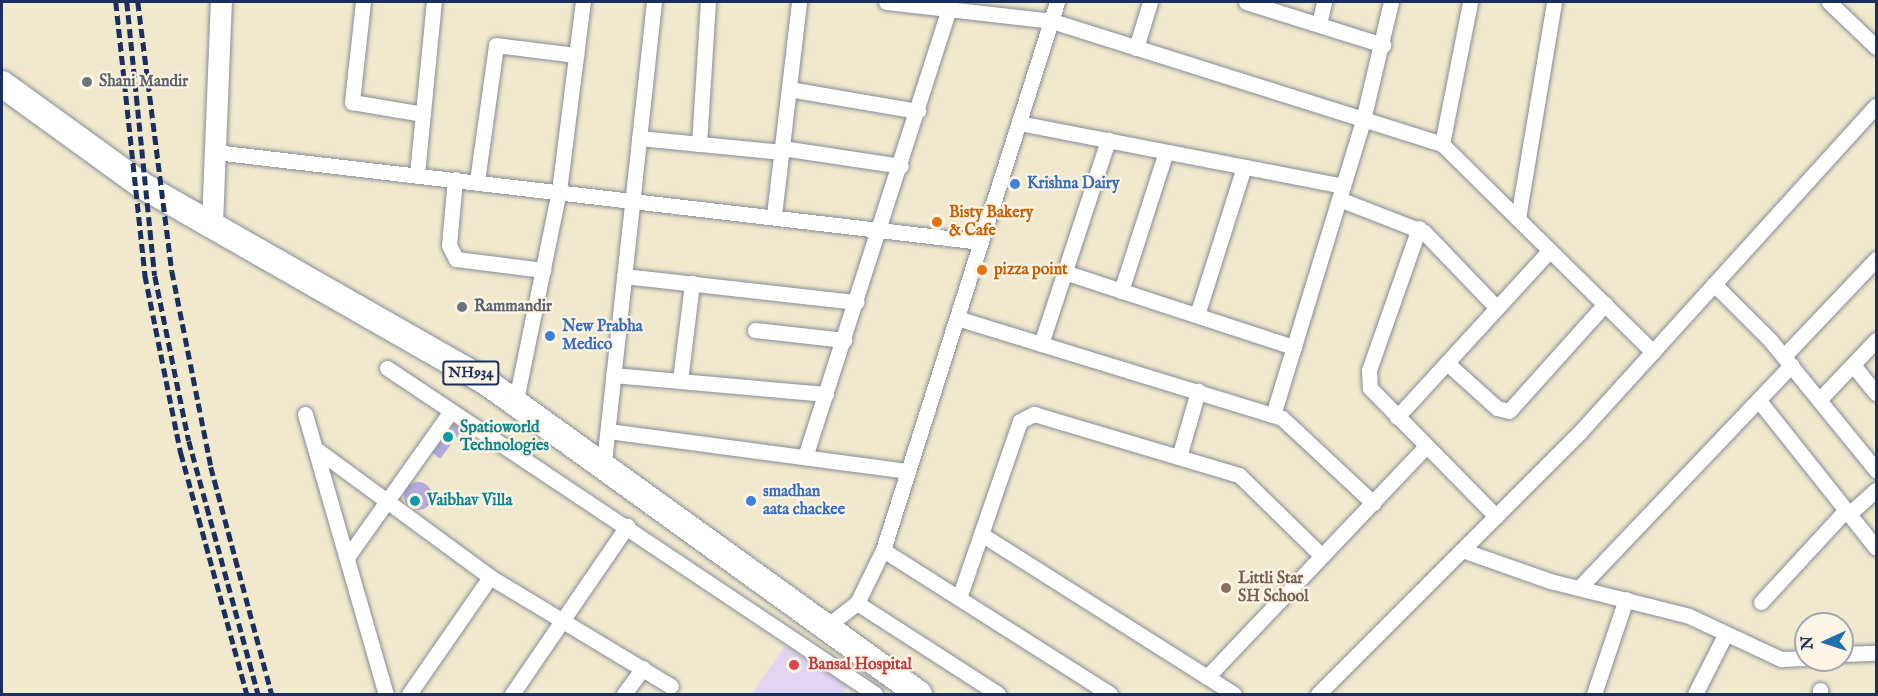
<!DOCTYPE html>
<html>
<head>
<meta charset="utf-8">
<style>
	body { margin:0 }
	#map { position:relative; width:1878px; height:696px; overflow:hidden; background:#f1e9ce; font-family:"IM FELL English",serif }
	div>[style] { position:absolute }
	.built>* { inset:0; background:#e2d4f3 }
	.building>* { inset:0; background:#b3aadc; transform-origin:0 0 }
	.round { border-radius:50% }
	.roads { filter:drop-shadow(0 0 2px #868c96) drop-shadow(0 0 2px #868c96) }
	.minor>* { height:15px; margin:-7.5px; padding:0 7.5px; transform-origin:7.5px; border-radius:7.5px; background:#fff }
	.secondary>* { height:21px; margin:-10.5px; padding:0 10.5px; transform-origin:10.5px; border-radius:10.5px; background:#fff }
	.trunk>* { height:26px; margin:-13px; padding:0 13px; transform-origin:13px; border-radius:13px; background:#fff }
	.rail>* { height:4.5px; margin-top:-2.25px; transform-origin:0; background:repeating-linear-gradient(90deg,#1b2f5e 0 9px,transparent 0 13.5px) }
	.dots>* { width:16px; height:16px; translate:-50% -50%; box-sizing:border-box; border:3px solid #fcf5e5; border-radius:50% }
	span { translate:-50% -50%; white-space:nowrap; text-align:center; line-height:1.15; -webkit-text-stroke:4.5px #fcf5e5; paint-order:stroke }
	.shield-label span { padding:2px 4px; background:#fcf5e5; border:2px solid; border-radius:4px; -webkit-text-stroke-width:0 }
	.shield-label { font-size:15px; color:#1b2f5e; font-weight:700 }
	.worship-label { font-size:16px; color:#5b616d; font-weight:700 }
	.left { translate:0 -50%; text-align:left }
	.shop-label { font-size:16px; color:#366cbe; font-weight:700 }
	.food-label { font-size:16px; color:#c56008; font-weight:700 }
	.culture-label { font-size:16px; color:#0d838f; font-weight:700 }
	.education-label { font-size:16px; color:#785e54; font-weight:700 }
	.health-label { font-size:16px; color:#be3a42; font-weight:700 }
	.frame { position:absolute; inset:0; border:3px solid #1b2f5e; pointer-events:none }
	.north { position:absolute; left:1794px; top:612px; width:60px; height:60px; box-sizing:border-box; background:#fcf5e5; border:2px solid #a2a6af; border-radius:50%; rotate:267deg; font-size:16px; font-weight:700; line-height:24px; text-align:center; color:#1b2f5e }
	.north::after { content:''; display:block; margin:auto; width:21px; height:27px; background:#1f6fb2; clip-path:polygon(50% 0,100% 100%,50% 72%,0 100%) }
</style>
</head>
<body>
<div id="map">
	<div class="built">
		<div style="clip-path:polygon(785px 646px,848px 685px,842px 694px,752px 694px)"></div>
	</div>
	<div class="building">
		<div style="left:454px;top:424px;width:10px;height:36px;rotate:37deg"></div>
		<div class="round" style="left:404px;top:482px;width:28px;height:28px"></div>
	</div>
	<div class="roads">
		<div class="minor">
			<div style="left:363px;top:2px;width:101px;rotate:96.3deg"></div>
			<div style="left:352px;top:102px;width:72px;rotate:9.6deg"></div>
			<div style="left:886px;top:2px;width:167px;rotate:6.5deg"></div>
			<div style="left:1052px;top:21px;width:409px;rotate:17.5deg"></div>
			<div style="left:1442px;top:144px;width:296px;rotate:44.6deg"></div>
			<div style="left:1246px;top:2px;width:144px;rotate:17.4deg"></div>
			<div style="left:1829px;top:2px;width:65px;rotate:43.8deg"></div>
			<div style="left:1319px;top:24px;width:23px;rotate:-77deg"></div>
			<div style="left:1136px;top:48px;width:48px;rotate:-73.1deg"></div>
			<div style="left:789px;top:89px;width:131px;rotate:9.7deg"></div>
			<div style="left:1019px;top:123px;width:330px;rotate:11deg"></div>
			<div style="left:639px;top:138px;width:144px;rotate:5.6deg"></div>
			<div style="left:699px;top:144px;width:142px;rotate:-86.4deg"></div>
			<div style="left:1442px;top:144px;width:145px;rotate:-78.8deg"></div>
			<div style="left:782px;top:148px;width:120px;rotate:8.6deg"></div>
			<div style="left:215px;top:152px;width:771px;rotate:6.7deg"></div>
			<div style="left:417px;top:174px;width:173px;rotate:-84.4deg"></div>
			<div style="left:455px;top:179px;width:66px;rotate:95.2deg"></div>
			<div style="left:449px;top:245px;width:16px;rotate:63deg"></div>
			<div style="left:456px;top:259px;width:88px;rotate:7.2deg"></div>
			<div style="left:477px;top:181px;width:137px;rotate:-82deg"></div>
			<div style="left:496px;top:45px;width:81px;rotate:7.1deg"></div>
			<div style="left:1339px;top:199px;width:91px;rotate:21.2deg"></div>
			<div style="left:1424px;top:232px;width:105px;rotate:46.2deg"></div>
			<div style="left:774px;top:215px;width:214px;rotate:-83.3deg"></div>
			<div style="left:1518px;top:218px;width:219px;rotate:-80.5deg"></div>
			<div style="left:1419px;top:228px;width:151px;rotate:109.4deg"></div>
			<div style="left:1369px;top:370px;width:18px;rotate:87deg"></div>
			<div style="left:1370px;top:388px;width:180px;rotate:45.5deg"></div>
			<div style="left:1064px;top:272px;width:242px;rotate:18.1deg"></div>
			<div style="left:624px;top:276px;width:234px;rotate:6.4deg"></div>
			<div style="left:1714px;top:284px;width:79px;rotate:45deg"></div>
			<div style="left:1770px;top:340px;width:168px;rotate:50.8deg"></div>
			<div style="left:1121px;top:291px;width:146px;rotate:-72.1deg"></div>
			<div style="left:1197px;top:315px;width:155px;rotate:-72.4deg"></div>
			<div style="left:957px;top:318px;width:340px;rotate:17.1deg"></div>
			<div style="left:1282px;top:418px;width:125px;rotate:43deg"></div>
			<div style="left:755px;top:330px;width:90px;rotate:6.4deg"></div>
			<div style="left:1041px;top:344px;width:215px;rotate:-71.8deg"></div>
			<div style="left:1784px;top:356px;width:134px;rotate:-46.5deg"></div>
			<div style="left:1447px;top:363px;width:67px;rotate:42deg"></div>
			<div style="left:1497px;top:408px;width:12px;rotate:14deg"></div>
			<div style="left:1509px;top:411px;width:144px;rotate:-48.1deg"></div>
			<div style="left:1853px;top:365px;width:36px;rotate:51deg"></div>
			<div style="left:387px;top:368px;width:587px;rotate:33.74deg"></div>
			<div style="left:613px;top:375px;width:214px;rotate:5.1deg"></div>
			<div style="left:680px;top:380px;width:98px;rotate:-82.9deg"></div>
			<div style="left:1819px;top:400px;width:83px;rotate:-46.5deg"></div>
			<div style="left:1760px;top:402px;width:186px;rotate:51.5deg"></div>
			<div style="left:515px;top:405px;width:218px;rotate:-78.4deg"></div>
			<div style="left:559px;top:191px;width:191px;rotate:-82.8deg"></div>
			<div style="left:305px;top:414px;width:291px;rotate:73.9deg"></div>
			<div style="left:1273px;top:415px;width:308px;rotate:-73deg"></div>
			<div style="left:1363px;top:120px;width:121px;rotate:-76.7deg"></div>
			<div style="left:1397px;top:417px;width:226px;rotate:-47.5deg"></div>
			<div style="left:608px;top:431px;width:303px;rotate:7.6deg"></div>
			<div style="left:316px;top:449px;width:216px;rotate:36.3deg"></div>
			<div style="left:490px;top:577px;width:211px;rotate:31.1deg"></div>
			<div style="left:805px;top:457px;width:471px;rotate:-72.2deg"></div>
			<div style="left:1179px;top:457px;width:69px;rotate:-73.9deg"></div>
			<div style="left:604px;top:462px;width:463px;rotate:-83.8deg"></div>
			<div style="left:1849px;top:514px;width:36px;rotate:-42deg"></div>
			<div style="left:981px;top:534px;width:299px;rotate:32.3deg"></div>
			<div style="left:883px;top:550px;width:269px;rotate:32.4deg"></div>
			<div style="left:1462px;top:550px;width:93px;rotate:19.4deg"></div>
			<div style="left:1550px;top:581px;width:143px;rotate:14.1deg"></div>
			<div style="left:1689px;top:616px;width:102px;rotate:25.1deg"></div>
			<div style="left:1781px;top:659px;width:25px;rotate:-2deg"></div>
			<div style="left:348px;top:556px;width:178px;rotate:-54.6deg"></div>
			<div style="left:1579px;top:588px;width:308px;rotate:-46.4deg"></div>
			<div style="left:959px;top:598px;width:187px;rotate:-71deg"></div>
			<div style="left:1020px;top:421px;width:16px;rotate:-27deg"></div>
			<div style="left:1034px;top:414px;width:214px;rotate:16.6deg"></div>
			<div style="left:1239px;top:475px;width:116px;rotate:44.3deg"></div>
			<div style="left:1761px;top:602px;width:125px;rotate:-47.3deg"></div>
			<div style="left:857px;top:603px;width:168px;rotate:32.8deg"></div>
			<div style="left:826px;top:627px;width:39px;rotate:-38deg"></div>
			<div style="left:857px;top:603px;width:59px;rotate:-63.9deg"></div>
			<div style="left:883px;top:550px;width:575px;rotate:-72.38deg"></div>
			<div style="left:1842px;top:654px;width:34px;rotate:-2deg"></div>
			<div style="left:1207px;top:677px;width:318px;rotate:-46.5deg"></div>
			<div style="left:1820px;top:690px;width:4px;rotate:90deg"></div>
			<div style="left:409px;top:694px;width:142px;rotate:-55.3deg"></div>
			<div style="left:512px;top:694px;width:204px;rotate:-55.6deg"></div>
			<div style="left:624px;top:694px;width:32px;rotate:-54deg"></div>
			<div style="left:1318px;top:694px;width:371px;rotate:-45deg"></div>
			<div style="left:1580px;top:432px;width:440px;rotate:-47.8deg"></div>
			<div style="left:1594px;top:694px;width:100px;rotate:-71.4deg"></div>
			<div style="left:1695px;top:694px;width:66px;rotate:-63deg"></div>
		</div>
		<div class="secondary">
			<div style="left:212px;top:223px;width:221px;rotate:-87.7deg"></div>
		</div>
		<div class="trunk">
			<div style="left:2px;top:84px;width:174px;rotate:35.9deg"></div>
			<div style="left:143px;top:186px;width:394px;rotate:29.7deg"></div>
			<div style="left:485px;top:381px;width:535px;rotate:35.8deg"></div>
		</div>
	</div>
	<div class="rail">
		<div style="left:116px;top:2px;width:275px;rotate:83.9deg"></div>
		<div style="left:145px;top:275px;width:182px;rotate:78.6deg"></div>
		<div style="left:181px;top:453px;width:250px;rotate:74.7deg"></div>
		<div style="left:127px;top:2px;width:275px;rotate:84.2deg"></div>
		<div style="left:155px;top:276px;width:168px;rotate:78.4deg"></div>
		<div style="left:189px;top:441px;width:262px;rotate:74.7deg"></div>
		<div style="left:138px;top:2px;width:271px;rotate:82.8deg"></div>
		<div style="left:172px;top:271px;width:200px;rotate:78.7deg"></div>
		<div style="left:211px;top:467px;width:235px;rotate:75deg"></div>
	</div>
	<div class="dots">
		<div style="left:87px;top:82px;background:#6b7280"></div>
		<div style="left:1015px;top:184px;background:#3f7fe0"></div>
		<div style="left:937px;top:222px;background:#e8710a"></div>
		<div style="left:982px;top:270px;background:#e8710a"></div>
		<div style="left:462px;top:307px;background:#6b7280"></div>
		<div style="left:550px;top:336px;background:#3f7fe0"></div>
		<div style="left:448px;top:437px;background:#0f9aa8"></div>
		<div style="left:415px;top:501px;background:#0f9aa8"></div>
		<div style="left:751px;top:501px;background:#3f7fe0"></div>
		<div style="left:1226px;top:588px;background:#8d6e63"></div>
		<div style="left:794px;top:665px;background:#e0444e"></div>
	</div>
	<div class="shield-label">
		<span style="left:471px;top:373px">NH934</span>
	</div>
	<div class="worship-label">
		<span class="left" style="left:99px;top:82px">Shani Mandir</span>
		<span class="left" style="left:474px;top:307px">Rammandir</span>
	</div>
	<div class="shop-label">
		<span class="left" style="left:1027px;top:184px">Krishna Dairy</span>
		<span class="left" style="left:562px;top:336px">New Prabha<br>Medico</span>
		<span class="left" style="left:763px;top:501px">smadhan<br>aata chackee</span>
	</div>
	<div class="food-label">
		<span class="left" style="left:949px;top:222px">Bisty Bakery<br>&amp; Cafe</span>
		<span class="left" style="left:994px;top:270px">pizza point</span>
	</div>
	<div class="culture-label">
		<span class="left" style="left:460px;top:437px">Spatioworld<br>Technologies</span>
		<span class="left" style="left:427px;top:501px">Vaibhav Villa</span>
	</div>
	<div class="education-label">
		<span class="left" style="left:1238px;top:588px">Littli Star<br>SH School</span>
	</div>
	<div class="health-label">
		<span class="left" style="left:808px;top:665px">Bansal Hospital</span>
	</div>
	<div class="frame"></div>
	<div class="north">N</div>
</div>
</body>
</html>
